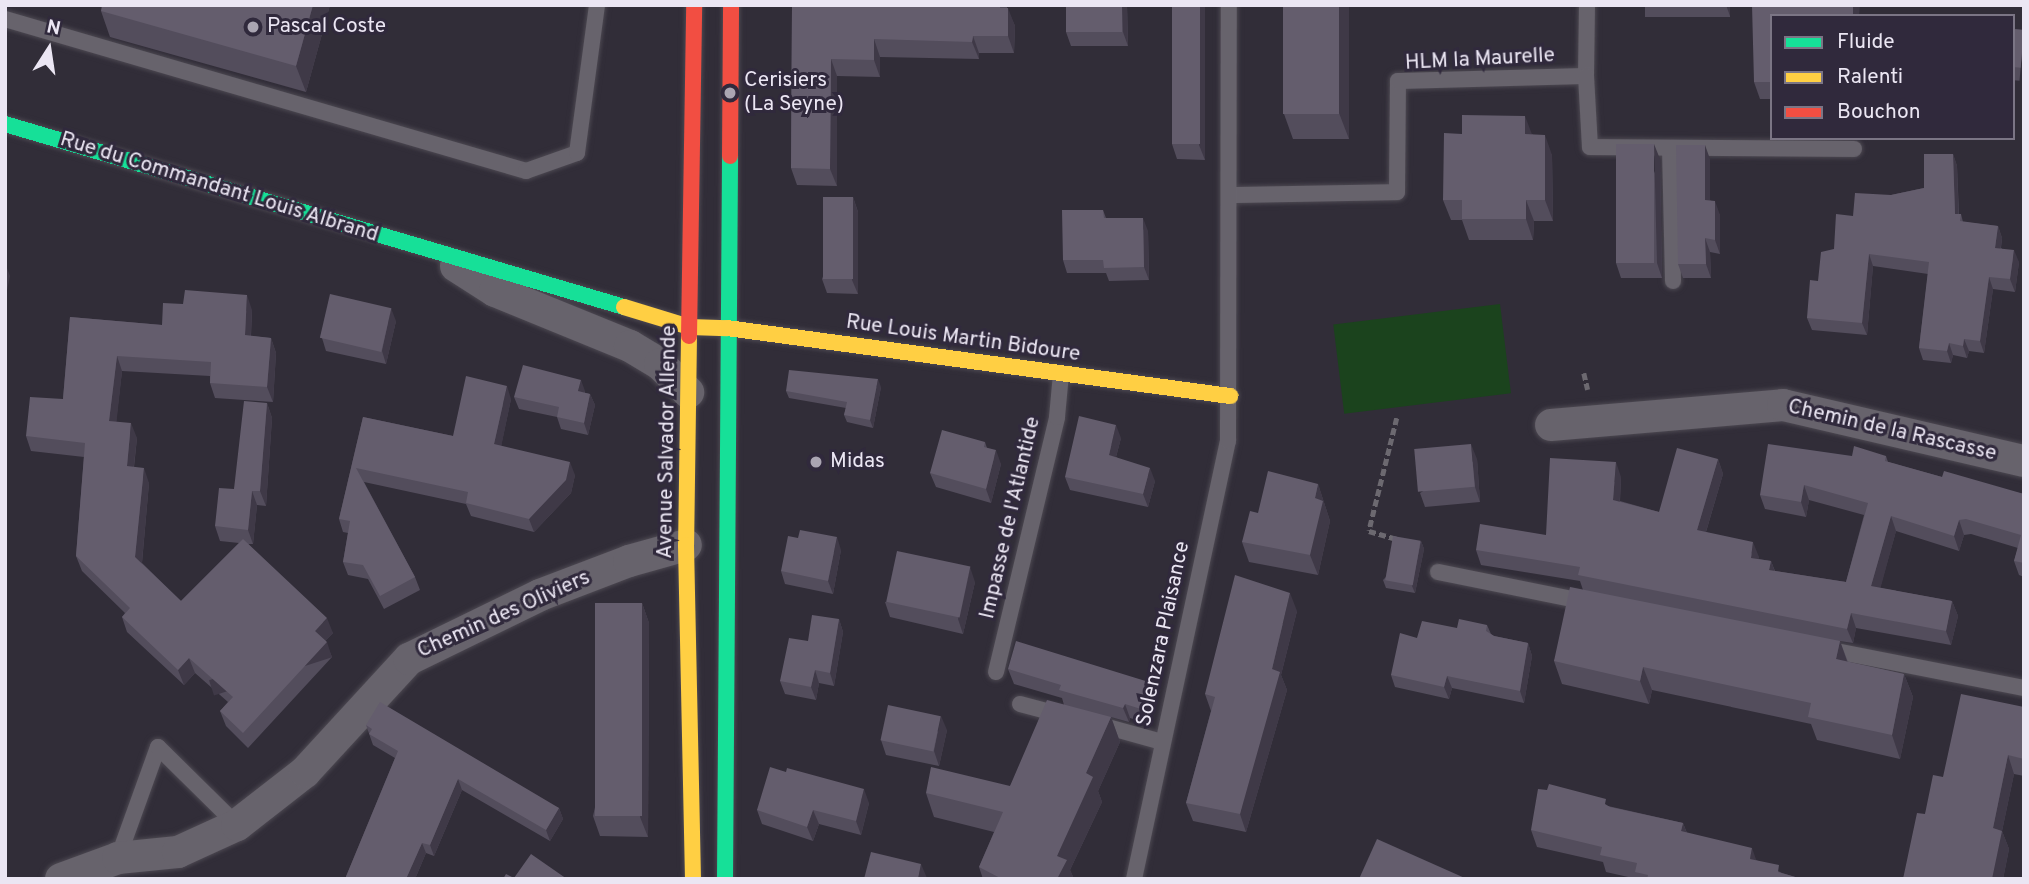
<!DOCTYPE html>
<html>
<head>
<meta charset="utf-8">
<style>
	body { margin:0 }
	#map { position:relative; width:2029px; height:884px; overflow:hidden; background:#312d38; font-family:Overpass,sans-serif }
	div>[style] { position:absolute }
	.green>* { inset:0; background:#1b431d; transform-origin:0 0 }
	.path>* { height:4.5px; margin-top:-2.25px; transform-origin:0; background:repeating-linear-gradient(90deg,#6c6970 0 7px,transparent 0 10.5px) }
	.roads { filter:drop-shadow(0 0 2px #4c4851) drop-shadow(0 0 2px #4c4851) }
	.lane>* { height:16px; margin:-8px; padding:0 8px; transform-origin:8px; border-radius:8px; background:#67636c }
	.street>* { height:32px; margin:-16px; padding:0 16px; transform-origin:16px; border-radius:16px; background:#67636c }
	.fast>* { height:16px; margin:-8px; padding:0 8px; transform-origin:8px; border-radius:8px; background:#16e098 }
	.slow>* { height:16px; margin:-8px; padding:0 8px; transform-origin:8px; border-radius:8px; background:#ffcf43 }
	.jam>* { height:16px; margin:-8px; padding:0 8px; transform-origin:8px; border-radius:8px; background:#f24e42 }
	.wall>* { inset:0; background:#534d5c; transform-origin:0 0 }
	.shaded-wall>* { inset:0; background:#3f3947; transform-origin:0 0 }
	.building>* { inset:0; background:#645d6d; transform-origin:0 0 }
	.dots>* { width:19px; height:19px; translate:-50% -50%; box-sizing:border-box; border:4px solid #30293c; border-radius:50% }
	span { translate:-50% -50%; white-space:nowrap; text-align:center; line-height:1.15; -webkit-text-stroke:6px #30293c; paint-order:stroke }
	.poi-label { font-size:21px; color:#ebe6f3 }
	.left { translate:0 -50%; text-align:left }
	.street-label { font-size:21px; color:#ebe6f3 }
	.frame { position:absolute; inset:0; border:7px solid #ebe6f3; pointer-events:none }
	.legend { position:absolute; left:1770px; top:14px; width:245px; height:126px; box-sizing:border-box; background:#30293c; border:2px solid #7b7585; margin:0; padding:9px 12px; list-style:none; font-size:21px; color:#ebe6f3 }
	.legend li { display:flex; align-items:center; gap:14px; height:35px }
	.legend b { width:35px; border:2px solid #7b7585 }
	.north { position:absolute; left:14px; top:14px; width:70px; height:70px; -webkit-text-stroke:5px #30293c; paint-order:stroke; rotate:12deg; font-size:19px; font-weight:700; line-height:28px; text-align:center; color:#ebe6f3 }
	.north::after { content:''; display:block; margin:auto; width:24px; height:32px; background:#ebe6f3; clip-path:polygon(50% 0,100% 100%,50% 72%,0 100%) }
</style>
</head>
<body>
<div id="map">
	<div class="green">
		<div style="left:1500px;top:304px;width:90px;height:168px;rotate:83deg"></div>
	</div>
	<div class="path">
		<div style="left:1584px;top:373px;width:17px;rotate:77deg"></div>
		<div style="left:1397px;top:418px;width:116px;rotate:103.9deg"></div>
		<div style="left:1369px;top:531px;width:29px;rotate:16deg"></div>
	</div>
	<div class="roads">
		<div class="lane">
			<div style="left:5px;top:19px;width:543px;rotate:16.26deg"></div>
			<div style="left:526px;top:171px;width:54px;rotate:-19.4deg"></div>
			<div style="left:577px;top:153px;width:149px;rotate:-82.3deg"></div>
			<div style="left:1586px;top:76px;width:71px;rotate:-89.2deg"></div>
			<div style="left:1670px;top:148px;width:133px;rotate:88.7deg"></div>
			<div style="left:1230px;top:195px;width:167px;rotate:-1deg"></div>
			<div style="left:1397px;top:192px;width:111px;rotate:-89.5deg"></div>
			<div style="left:1398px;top:81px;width:188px;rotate:-1.5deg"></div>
			<div style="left:1586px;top:76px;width:71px;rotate:86.8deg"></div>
			<div style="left:1590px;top:147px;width:264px;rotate:0.4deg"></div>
			<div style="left:1438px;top:572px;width:152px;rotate:11.4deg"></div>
			<div style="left:1825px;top:649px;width:203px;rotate:11.1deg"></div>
			<div style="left:996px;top:672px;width:262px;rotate:-76.5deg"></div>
			<div style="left:1057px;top:417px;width:43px;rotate:-84.7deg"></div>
			<div style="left:1020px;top:704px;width:43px;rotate:14.7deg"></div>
			<div style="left:1097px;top:724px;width:67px;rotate:15.5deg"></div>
			<div style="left:118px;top:858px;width:118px;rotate:-70.2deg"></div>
			<div style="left:158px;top:747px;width:111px;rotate:44.6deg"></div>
			<div style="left:1134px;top:879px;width:448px;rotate:-77.9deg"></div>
			<div style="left:1228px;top:441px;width:436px;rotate:-89.9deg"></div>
		</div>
		<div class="street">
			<div style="left:456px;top:266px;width:46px;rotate:32.7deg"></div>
			<div style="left:495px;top:291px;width:146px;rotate:22.2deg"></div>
			<div style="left:630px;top:346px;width:35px;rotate:31deg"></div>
			<div style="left:660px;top:364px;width:40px;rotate:45deg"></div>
			<div style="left:1551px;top:425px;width:233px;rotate:-4.9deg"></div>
			<div style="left:1783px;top:405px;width:247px;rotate:13.1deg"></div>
			<div style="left:61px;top:879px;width:61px;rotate:-20.2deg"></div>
			<div style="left:118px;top:858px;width:60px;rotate:-5.7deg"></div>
			<div style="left:178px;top:852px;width:65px;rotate:-24.6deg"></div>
			<div style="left:237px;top:825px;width:86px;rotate:-37.9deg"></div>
			<div style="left:305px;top:772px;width:154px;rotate:-47.4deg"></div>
			<div style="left:409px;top:659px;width:146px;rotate:-26deg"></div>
			<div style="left:540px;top:595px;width:95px;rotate:-20.9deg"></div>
			<div style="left:629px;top:561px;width:59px;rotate:-15.7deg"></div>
		</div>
		<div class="fast">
			<div style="left:5px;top:124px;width:645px;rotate:16.47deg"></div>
			<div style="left:725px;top:879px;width:723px;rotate:-89.6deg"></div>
		</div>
		<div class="slow">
			<div style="left:624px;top:307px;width:69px;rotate:16.9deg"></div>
			<div style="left:690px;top:327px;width:37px;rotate:2deg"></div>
			<div style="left:727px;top:328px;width:508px;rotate:7.7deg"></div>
			<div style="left:689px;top:336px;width:209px;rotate:90.8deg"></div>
			<div style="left:686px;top:545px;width:334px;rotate:88.8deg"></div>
		</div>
		<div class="jam">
			<div style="left:730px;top:156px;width:151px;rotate:-89.6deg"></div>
			<div style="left:689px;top:336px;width:331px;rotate:-89.1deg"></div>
		</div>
	</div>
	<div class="wall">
		<div style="clip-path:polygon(330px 5px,306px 92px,110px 37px,101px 11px)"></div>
		<div style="clip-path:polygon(792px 5px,1007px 5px,1007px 8px,1015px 26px,1014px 53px,979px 53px,979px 59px,880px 57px,880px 77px,837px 76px,837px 186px,797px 185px,791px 168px)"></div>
		<div style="clip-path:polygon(1066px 5px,1127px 5px,1128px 46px,1071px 46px,1066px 32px)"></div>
		<div style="clip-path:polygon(1172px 5px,1205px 5px,1205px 160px,1177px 159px,1172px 144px)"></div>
		<div style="clip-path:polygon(1349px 5px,1349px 139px,1293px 139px,1284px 114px)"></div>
		<div style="left:1645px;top:5px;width:85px;height:12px"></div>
		<div style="clip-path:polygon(1772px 16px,1772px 99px,1760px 99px,1754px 82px)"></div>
		<div style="left:2013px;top:29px;width:11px;height:51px;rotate:5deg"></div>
		<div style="clip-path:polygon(1532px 134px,1552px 155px,1553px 221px,1534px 221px,1533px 240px,1469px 240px,1462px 220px,1451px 220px,1443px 200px)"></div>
		<div style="clip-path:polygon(1953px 154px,1957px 166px,1959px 214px,1961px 214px,1963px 222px,1998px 226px,2002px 238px,2001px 248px,2019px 262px,2015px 292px,1993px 289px,1984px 353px,1969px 351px,1967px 358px,1953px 355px,1951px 363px,1923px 360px,1919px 348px,1928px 274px,1873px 266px,1867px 335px,1812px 330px,1807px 318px,1818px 281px,1834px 249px,1853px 216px,1891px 195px,1924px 188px)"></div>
		<div style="clip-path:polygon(1660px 159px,1662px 278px,1621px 278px,1616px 263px)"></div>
		<div style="clip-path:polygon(1710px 159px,1710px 200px,1720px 215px,1720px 254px,1710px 252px,1711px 278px,1683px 278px,1678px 264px)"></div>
		<div style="clip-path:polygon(853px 197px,858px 212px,858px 294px,827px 293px,822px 279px)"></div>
		<div style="clip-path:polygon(1103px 210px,1106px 218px,1148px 231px,1149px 280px,1109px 281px,1106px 273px,1067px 273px,1063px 260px)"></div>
		<div style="clip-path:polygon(252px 310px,251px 336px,271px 338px,276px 353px,273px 402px,215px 398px,210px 383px,210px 376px,122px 371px,116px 422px,137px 438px,134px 467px,149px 483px,142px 563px,181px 601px,239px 543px,220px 541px,215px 526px,234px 489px,267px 403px,272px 418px,266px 506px,257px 505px,253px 544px,248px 544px,333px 633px,325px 641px,332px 657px,248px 748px,226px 726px,220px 711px,228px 702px,195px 673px,184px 685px,127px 632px,122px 617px,125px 613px,82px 571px,76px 556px,84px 457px,31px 451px,26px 436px,63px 399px,70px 317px,162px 325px)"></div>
		<div style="clip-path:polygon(396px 321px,386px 364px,326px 351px,322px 338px)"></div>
		<div style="clip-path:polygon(881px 387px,873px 428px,847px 422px,844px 415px,846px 408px,789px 398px,786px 391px)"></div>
		<div style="clip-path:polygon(585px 391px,585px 393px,590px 394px,595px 405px,588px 435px,561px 429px,557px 417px,519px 409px,514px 397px)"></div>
		<div style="clip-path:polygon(511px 399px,501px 446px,575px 475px,571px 493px,534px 532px,471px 516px,466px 504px,364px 482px,415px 577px,420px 590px,384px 609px,368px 579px,348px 575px,343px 562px,348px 533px,343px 532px,339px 519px,363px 417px,453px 436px)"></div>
		<div style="clip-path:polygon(1121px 438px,1116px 457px,1155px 481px,1148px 507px,1070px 490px,1065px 477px)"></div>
		<div style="clip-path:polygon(985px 442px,987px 448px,1001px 464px,991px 503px,936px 487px,930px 473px)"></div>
		<div style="clip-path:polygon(1852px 456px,1886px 456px,1888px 462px,1942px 477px,2024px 494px,2024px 577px,2019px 575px,2014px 561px,2018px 548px,1971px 534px,1964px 535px,1959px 551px,1896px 531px,1880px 588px,1952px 601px,1958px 616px,1951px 645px,1856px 628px,1853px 643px,1840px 641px,1848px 662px,1904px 674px,1913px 697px,1900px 759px,1817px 740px,1811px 724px,1652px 690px,1649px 704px,1562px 684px,1554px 661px,1583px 590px,1580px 581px,1481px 565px,1476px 550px,1546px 535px,1621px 477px,1620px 501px,1659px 512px,1718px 459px,1723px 474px,1706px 532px,1759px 557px,1758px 559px,1771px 561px,1775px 571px,1846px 582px,1864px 515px,1809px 500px,1806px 517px,1765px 509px,1760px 495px)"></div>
		<div style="clip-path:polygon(1477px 459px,1480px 502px,1425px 507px,1420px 493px)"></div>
		<div style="clip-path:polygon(1318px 484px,1330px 521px,1318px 575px,1249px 562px,1242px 542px,1258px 513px)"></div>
		<div style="clip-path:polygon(1421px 541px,1424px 549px,1415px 593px,1386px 588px,1383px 580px)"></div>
		<div style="clip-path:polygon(841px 550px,833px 594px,785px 584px,781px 571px)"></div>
		<div style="clip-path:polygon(975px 582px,963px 634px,890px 617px,885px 602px)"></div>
		<div style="clip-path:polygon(642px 603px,649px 623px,648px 837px,600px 836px,593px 816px)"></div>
		<div style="clip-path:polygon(1297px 611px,1281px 675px,1287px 690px,1246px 832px,1193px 821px,1186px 803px,1211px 711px,1205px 694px)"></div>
		<div style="clip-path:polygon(839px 619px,843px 632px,834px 686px,819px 683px,816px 700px,785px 694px,780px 681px,808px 641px)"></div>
		<div style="clip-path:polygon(1487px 625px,1491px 634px,1494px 636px,1528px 643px,1532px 656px,1524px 703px,1452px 688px,1449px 699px,1395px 687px,1391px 675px,1417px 638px,1457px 628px)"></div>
		<div style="clip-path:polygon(1008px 669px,1152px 683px,1157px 697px,1149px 724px,1130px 718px,1129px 722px,1111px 717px,1120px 742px,1098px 791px,1102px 802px,1070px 870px,1074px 879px,983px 879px,979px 867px,994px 832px,934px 817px,926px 793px,1010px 786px,1064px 705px,1062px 698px,1014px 684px)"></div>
		<div style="clip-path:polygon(2024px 707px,2024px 776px,2014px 774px,2002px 831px,2009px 849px,2003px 879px,1903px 879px,1925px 814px,1943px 777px)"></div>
		<div style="clip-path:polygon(366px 725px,559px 808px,563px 819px,550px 841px,462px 790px,434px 856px,426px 853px,415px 879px,345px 879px,395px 758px,373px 745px)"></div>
		<div style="clip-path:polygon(947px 730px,939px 766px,886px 755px,881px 740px)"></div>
		<div style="clip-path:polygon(786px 772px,869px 803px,861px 835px,819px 824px,813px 841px,762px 824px,757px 810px)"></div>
		<div style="clip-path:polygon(1608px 806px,1683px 823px,1687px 833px,1756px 860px,1782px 873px,1802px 879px,1637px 879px,1606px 872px,1603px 862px,1537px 847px,1531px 830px)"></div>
	</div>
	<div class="shaded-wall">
		<div style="clip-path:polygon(313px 5px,330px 5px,306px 92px,296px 66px)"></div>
		<div style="clip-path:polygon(1122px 5px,1127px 5px,1128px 46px,1123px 32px)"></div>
		<div style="clip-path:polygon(1200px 5px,1205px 5px,1205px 160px,1199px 145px)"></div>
		<div style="clip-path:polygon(1339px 5px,1349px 5px,1349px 139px,1339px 113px)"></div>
		<div style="clip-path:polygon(1726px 5px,1730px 5px,1730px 16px)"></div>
		<div style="clip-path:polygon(1853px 5px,1860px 5px,1859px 16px,1853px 16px)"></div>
		<div style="clip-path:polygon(1008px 8px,1015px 26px,1014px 53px,1008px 36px)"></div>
		<div style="clip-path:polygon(973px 36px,979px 53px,979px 59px,972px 42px)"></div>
		<div style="clip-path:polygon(874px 39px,880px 57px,880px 77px,874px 60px)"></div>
		<div style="clip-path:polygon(831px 59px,837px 76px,837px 186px,830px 169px)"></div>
		<div style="clip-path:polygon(1525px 116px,1533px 137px,1525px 134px)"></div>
		<div style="clip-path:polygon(1545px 135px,1552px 155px,1553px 221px,1545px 200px)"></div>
		<div style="clip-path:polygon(1654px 144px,1660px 159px,1662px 278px,1657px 263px)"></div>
		<div style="clip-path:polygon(1705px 145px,1710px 159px,1710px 214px,1705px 200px)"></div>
		<div style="clip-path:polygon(1953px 154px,1957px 166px,1959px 226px,1955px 214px)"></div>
		<div style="clip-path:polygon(853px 197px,858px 212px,858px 294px,852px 280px)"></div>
		<div style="clip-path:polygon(1526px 200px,1534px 221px,1533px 240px,1526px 219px)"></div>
		<div style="clip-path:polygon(1715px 201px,1720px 215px,1720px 254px,1715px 240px)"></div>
		<div style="clip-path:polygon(1143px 218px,1148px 231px,1149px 280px,1144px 267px)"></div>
		<div style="clip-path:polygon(1998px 226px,2002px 238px,1999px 260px,1995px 248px)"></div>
		<div style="clip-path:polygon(1705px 238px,1710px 252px,1711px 278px,1706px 264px)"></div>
		<div style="clip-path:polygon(2014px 250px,2019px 262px,2015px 292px,2010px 279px)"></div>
		<div style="clip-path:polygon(1869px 254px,1873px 266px,1867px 335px,1862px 323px)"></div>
		<div style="clip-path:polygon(5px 263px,10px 276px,5px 300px)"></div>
		<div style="clip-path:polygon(1989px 277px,1993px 289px,1984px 353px,1980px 341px)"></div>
		<div style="clip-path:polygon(247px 295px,252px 310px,250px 350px,245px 335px)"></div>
		<div style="clip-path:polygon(391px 308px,396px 321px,386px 364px,382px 351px)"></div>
		<div style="clip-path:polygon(271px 338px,276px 353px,273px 402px,267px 387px)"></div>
		<div style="clip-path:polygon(1964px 339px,1969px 351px,1967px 358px,1963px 346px)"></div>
		<div style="clip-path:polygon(1949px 343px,1953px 355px,1951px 363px,1947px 351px)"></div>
		<div style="clip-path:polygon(117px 356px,122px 371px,115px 436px,109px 421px)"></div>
		<div style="clip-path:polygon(878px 379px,881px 387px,873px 428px,870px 420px)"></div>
		<div style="clip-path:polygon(581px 380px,585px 391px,582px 403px,578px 391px)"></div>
		<div style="clip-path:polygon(507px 386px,511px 399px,499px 457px,494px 444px)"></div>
		<div style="clip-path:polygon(590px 394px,595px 405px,588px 435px,584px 423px)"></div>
		<div style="clip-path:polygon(267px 403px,272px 418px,266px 506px,260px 491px)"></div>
		<div style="clip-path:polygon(131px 423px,137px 438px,132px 481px,127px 466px)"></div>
		<div style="clip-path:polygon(1116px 425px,1121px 438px,1113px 468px,1109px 455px)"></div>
		<div style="clip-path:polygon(1471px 444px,1477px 459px,1480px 502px,1475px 487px)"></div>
		<div style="clip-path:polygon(996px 450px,1001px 464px,991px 503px,986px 489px)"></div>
		<div style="clip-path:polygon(1718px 459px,1723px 474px,1702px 545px,1697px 530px)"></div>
		<div style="clip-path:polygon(570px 462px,575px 475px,571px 493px,534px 532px,529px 519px)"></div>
		<div style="clip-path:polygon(1616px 462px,1621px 477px,1619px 515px,1613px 500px)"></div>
		<div style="clip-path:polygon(144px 468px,149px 483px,141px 572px,135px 557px)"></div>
		<div style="clip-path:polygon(1150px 468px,1155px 481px,1148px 507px,1143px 494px)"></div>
		<div style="clip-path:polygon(1318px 484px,1330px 521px,1318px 575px,1310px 555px,1315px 498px)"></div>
		<div style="clip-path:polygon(1804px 485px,1809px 500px,1806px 517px,1801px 502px)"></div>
		<div style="clip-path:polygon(252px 491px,257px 505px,253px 544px,248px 530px)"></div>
		<div style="clip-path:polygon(1891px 516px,1896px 531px,1877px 601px,1871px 586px)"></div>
		<div style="clip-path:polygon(1959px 520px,1964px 535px,1959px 551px,1954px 536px)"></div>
		<div style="clip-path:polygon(837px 537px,841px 550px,833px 594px,828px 581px)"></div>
		<div style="clip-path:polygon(1421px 541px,1424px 549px,1415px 593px,1412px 586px)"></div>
		<div style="clip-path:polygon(1753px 542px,1759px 557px,1756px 572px,1751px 558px)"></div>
		<div style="clip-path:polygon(1771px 561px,1776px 575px,1769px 570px)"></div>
		<div style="clip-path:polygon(970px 567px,975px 582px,963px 634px,958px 619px)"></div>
		<div style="clip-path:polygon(1290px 593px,1297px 611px,1281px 675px,1287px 690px,1246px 832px,1240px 814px,1272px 669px)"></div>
		<div style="clip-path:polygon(1952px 601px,1958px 616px,1951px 645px,1946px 631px)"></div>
		<div style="clip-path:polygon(642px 603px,649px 623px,648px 837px,640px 817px)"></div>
		<div style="clip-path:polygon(1851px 613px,1856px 628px,1853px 643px,1847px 629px)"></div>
		<div style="clip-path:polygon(327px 618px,333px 633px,320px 646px,315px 631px)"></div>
		<div style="clip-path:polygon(839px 619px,843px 632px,834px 686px,830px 673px)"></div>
		<div style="clip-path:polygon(1840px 641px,1848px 664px,1836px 659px)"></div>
		<div style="left:327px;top:642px;width:16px;height:124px;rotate:72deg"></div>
		<div style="clip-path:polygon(1528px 643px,1532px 656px,1524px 703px,1520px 691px)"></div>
		<div style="clip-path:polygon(189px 658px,195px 673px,184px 685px,178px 670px)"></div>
		<div style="clip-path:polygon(1643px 667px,1652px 690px,1649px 704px,1640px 681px)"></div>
		<div style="clip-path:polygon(815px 670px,819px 683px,816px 700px,811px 687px)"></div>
		<div style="clip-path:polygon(1904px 674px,1913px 697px,1900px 759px,1892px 735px)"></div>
		<div style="clip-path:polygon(1447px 676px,1452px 688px,1449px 699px,1444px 687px)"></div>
		<div style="clip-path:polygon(1152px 683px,1157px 697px,1149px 724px,1144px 710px)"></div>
		<div style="clip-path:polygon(1125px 704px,1130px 718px,1129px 722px,1123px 708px)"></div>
		<div style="clip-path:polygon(941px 716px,947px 730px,939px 766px,934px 751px)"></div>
		<div style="clip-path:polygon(1111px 717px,1120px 742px,1098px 791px,1102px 802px,1070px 870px,1074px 879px,1057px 879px,1057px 856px,1086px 773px)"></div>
		<div style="clip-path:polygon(2008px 755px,2014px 774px,2002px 831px,2009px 849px,2003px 879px,1992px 879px,1993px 828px)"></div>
		<div style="clip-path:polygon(458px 779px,462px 790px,434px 856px,430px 845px)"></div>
		<div style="clip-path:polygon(864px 789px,869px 803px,861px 835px,856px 821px)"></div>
		<div style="clip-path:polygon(559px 808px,563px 819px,550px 841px,546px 830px)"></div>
		<div style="clip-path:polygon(813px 810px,819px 824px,813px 841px,807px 827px)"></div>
		<div style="clip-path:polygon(1683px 823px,1689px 839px,1681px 831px)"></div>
		<div style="clip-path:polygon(422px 843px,426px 853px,415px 879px,406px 879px)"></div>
		<div style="clip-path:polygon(1752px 848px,1758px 865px,1750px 859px)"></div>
		<div style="clip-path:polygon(921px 864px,927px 878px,926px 879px,918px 879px)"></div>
	</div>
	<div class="building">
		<div style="clip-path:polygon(102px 5px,313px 5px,296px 66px,101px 11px)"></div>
		<div style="clip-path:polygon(792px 5px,1000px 5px,1000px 8px,1008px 8px,1008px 36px,973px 36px,972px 42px,874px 39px,874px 60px,831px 59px,830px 169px,791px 168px)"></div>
		<div style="left:1066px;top:5px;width:56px;height:27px"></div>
		<div style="left:1172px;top:5px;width:28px;height:139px"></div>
		<div style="left:1283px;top:5px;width:56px;height:109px"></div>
		<div style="clip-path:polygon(1752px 5px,1853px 5px,1853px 16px,1772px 16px,1772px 99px,1771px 82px,1754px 82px)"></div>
		<div style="left:2013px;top:29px;width:11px;height:38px;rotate:5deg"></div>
		<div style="clip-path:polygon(1462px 115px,1525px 116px,1525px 134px,1545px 135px,1545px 200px,1526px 200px,1526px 219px,1462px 219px,1462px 200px,1443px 200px,1444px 133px,1462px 134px)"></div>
		<div style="left:1616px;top:144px;width:38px;height:119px"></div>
		<div style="clip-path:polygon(1676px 145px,1705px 145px,1705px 200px,1715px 201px,1715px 240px,1705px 238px,1706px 264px,1678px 264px)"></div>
		<div style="clip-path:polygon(1924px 154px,1953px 154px,1955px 214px,1961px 214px,1960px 221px,1998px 226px,1995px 248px,2014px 250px,2010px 279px,1989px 277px,1980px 341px,1964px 339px,1963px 346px,1949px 343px,1947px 351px,1919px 348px,1929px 262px,1869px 254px,1862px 323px,1807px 318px,1810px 280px,1818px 281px,1821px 252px,1834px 249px,1836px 214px,1853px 216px,1855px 193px,1891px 195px,1924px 188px)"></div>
		<div style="left:823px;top:197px;width:30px;height:82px"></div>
		<div style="clip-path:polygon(1062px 210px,1103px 210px,1104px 218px,1143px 218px,1144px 267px,1104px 268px,1103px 260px,1063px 260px)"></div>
		<div style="clip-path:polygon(185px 290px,247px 295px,245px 335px,271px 338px,267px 387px,210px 383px,211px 362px,117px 356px,109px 421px,131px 423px,127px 466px,144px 468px,135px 557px,181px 601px,243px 539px,327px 618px,315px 631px,327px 642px,243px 733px,220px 711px,233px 697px,189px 658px,178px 670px,122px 617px,130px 608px,76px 556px,85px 443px,26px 436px,30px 397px,63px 399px,70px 317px,162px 325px,163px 303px,183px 304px)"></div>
		<div style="left:330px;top:294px;width:63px;height:45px;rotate:13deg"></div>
		<div style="clip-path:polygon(523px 365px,581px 380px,578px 391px,590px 394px,584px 423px,557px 417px,559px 407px,514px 397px)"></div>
		<div style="clip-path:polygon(789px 370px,878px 379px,870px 420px,844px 415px,847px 402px,786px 391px)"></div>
		<div style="clip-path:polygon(466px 376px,507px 386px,494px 444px,570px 462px,566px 480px,529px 519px,466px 503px,468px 492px,356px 468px,415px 577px,380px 596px,363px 565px,343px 562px,350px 521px,339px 519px,363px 417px,453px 436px)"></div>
		<div style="clip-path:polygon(244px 401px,267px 403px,260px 491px,252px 491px,248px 530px,215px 526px,219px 488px,234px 489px)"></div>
		<div style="clip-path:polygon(1079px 416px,1116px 425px,1109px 455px,1150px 468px,1143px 494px,1065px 477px)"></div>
		<div style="clip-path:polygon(942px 430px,985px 442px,984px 447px,996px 450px,986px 489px,930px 473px)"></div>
		<div style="left:1471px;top:444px;width:43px;height:57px;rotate:85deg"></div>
		<div style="clip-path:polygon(1768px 444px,1852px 456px,1854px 446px,1886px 456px,1885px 461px,1942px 477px,1944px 471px,2024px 494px,2024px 563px,2014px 561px,2021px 535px,1966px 519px,1959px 520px,1954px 536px,1891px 516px,1871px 586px,1952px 601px,1946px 631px,1851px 613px,1847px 629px,1578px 575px,1580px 567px,1476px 550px,1480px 524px,1546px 535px,1550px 458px,1616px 462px,1613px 500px,1659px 512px,1677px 448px,1718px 459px,1697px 530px,1753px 542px,1751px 558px,1771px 561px,1769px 570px,1846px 582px,1868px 503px,1804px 485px,1801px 502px,1760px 495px)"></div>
		<div style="clip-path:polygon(1268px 471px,1318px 484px,1315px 498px,1323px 501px,1310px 555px,1242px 542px,1250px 511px,1258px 513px)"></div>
		<div style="clip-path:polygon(800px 530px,837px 537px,828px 581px,781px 571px,788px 536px,798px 538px)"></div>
		<div style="left:1393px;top:536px;width:28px;height:45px;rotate:10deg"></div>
		<div style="left:897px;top:551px;width:75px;height:52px;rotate:12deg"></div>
		<div style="clip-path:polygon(1235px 575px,1290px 593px,1272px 669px,1280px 672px,1240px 814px,1186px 803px,1215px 697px,1205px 694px)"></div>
		<div style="clip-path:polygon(1570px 587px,1840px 641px,1836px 659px,1904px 674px,1892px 735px,1808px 717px,1811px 703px,1643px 667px,1640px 681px,1554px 661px)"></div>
		<div style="left:595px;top:603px;width:47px;height:213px"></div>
		<div style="clip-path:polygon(812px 615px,839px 619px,830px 673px,815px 670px,811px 687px,780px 681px,789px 638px,808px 641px)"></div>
		<div style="clip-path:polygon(1459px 619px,1487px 625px,1486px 631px,1494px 636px,1528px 643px,1520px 691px,1447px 676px,1444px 687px,1391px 675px,1400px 633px,1417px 638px,1422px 621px,1457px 628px)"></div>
		<div style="clip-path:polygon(1016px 641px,1152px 683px,1144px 710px,1125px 704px,1123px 708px,1059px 690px,1061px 685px,1008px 669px)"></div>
		<div style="clip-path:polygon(1961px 694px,2024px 707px,2024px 759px,2008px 755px,1993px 828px,2002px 831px,1992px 879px,1903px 879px,1917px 813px,1925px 814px,1933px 775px,1943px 777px)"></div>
		<div style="clip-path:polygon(1047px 700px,1111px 717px,1086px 773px,1093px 777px,1057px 856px,1067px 860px,1057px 879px,1002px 879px,979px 867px,1003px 812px,926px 793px,931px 767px,1010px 786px)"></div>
		<div style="clip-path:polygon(380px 702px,559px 808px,546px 830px,458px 779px,430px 845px,422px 843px,406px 879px,345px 879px,398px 751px,369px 734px,372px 729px,366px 725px)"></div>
		<div style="left:888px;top:705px;width:54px;height:36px;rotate:12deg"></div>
		<div style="clip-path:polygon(770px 767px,786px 772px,787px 768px,864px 789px,856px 821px,813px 810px,807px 827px,757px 810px)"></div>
		<div style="clip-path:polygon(1549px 784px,1606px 799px,1605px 804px,1610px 807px,1683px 823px,1681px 831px,1752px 848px,1750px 859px,1779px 865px,1778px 872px,1802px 879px,1647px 879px,1648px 875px,1635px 872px,1637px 863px,1600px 855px,1602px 847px,1531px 830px,1538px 789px,1547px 790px)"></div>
		<div style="clip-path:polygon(1377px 839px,1467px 879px,1359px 879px)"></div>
		<div style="clip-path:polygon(871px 852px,921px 864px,918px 879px,864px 879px)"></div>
		<div style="clip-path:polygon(531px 854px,567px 879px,503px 879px,506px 874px,514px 878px)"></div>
	</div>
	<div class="dots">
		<div style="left:253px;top:27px;background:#aaa5b2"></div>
		<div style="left:730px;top:93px;background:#aaa5b2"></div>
		<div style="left:816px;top:462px;background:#aaa5b2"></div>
	</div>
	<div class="poi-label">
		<span class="left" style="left:267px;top:27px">Pascal Coste</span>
		<span class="left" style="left:744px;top:93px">Cerisiers<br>(La Seyne)</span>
		<span class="left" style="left:830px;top:462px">Midas</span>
	</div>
	<div class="street-label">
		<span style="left:1480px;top:60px;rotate:-3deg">HLM la Maurelle</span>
		<span style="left:219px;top:188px;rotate:17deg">Rue du Commandant Louis Albrand</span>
		<span style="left:963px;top:339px;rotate:8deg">Rue Louis Martin Bidoure</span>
		<span style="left:1892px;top:431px;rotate:13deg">Chemin de la Rascasse</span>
		<span style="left:668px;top:442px;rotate:-89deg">Avenue Salvador Allende</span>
		<span style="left:1011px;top:518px;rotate:-77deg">Impasse de l'Atlantide</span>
		<span style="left:504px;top:615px;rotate:-24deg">Chemin des Oliviers</span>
		<span style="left:1164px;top:634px;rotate:-78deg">Solenzara Plaisance</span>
	</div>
	<div class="frame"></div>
	<ul class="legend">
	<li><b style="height:9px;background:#16e098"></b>Fluide</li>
	<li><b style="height:9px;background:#ffcf43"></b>Ralenti</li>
	<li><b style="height:9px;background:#f24e42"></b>Bouchon</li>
	</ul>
	<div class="north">N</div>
</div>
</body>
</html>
